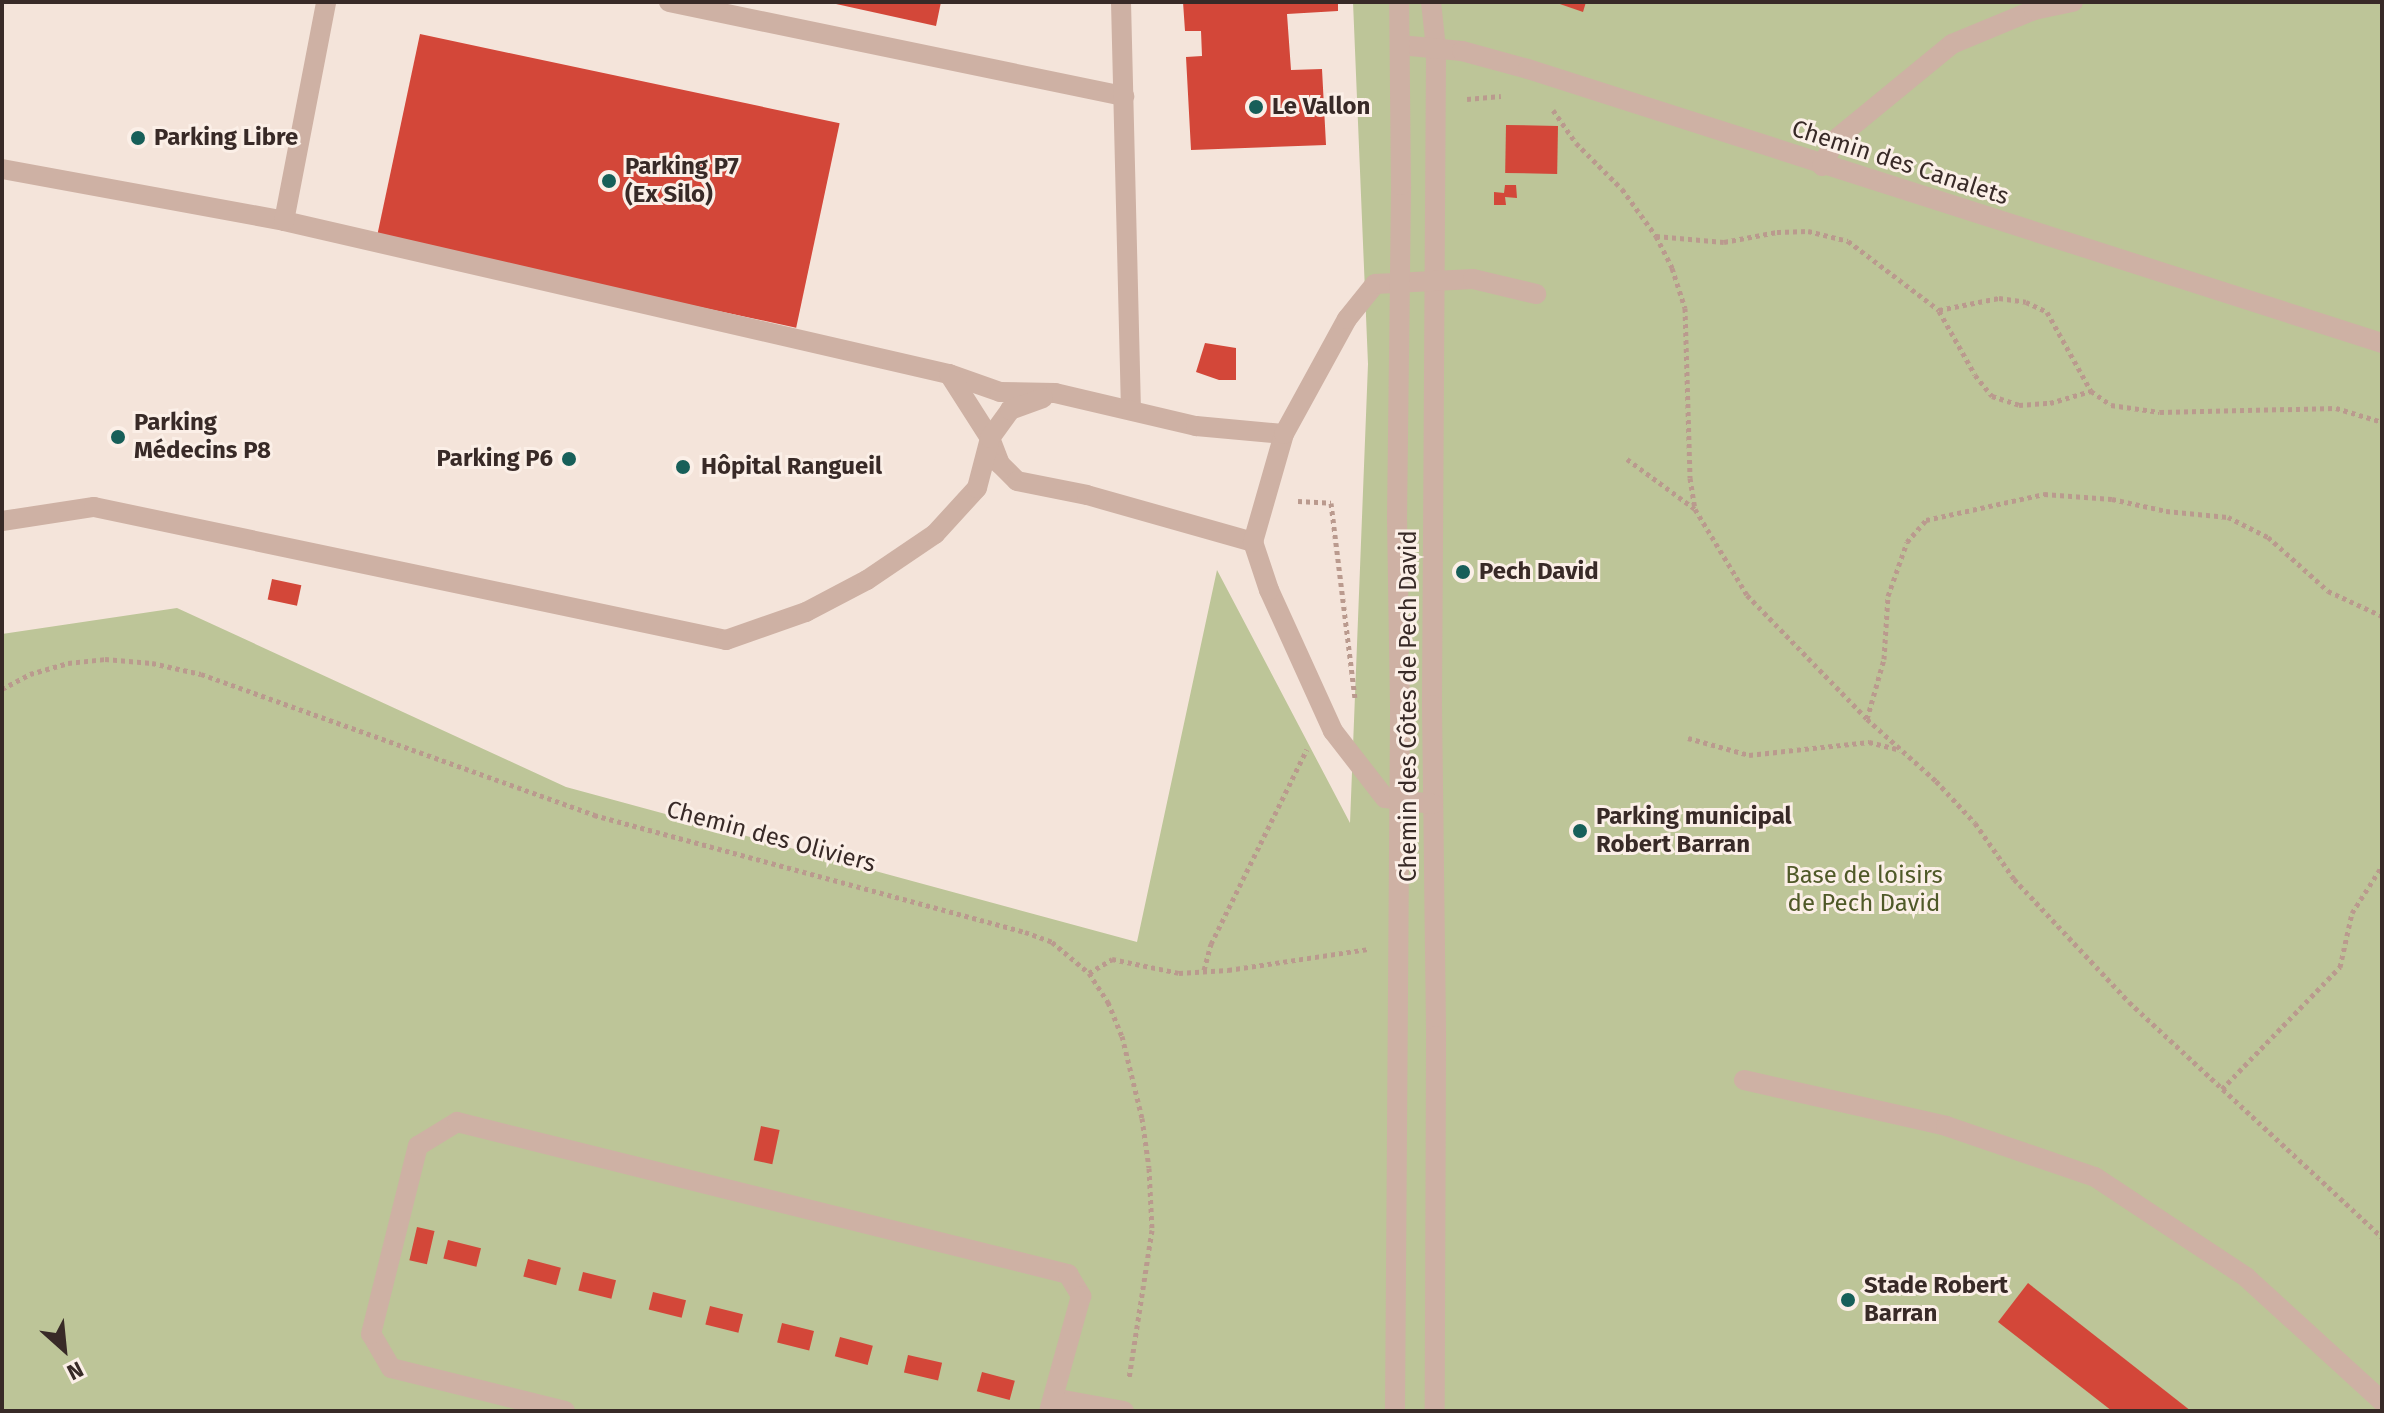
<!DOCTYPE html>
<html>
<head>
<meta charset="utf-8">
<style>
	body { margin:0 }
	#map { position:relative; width:2384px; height:1413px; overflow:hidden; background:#f4e4da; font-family:"Fira Sans",sans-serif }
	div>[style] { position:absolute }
	.green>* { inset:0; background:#bdc598 }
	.building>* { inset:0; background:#d34739; transform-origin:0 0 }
	.path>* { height:5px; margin-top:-2.5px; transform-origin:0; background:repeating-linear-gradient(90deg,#ba9a8e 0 4px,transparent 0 8px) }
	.minor>* { height:20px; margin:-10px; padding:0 10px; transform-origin:10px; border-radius:10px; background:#ceb1a4 }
	.dots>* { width:22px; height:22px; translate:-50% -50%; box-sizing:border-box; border:4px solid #fbefe7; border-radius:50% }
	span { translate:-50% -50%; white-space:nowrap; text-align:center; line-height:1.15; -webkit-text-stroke:6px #fbefe7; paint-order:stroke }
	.poi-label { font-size:24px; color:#382a27; font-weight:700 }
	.left { translate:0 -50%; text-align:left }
	.right { translate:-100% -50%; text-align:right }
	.street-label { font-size:24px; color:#382a27 }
	.park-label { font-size:24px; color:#4f5928 }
	.frame { position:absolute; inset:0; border:4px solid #382a27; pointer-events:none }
	.north { position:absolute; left:24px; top:1309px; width:80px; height:80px; -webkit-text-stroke:6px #fbefe7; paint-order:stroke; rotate:153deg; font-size:22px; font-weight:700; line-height:32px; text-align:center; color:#382a27 }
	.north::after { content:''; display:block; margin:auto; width:28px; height:36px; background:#382a27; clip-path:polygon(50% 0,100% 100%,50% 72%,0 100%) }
</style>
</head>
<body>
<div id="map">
	<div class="green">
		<div style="clip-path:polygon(1353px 2px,2382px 2px,2382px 1411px,2px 1411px,2px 634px,177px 608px,566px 787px,1137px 942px,1217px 570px,1350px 823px,1368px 364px)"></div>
	</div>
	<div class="building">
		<div style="clip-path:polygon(827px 2px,941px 2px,936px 26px)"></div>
		<div style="clip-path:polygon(1183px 2px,1338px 2px,1338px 11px,1287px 14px,1291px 70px,1322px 69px,1326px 145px,1191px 150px,1186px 57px,1202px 56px,1201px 31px,1185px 31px)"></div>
		<div style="clip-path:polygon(1554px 2px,1586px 2px,1583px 12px)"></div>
		<div style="left:420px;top:34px;width:429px;height:209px;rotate:12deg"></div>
		<div style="left:1506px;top:125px;width:52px;height:48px;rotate:1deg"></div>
		<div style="clip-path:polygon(1505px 185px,1516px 185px,1517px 198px,1505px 197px,1506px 205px,1494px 205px,1494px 192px,1504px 193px)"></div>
		<div style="clip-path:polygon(1205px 343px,1236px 348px,1236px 380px,1219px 380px,1196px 372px)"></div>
		<div style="left:272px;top:579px;width:30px;height:21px;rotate:12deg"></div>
		<div style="left:761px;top:1126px;width:19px;height:35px;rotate:12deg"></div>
		<div style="left:417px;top:1227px;width:18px;height:34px;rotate:13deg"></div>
		<div style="left:448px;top:1240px;width:34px;height:19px;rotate:14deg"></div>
		<div style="left:528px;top:1259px;width:34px;height:18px;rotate:15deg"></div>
		<div style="left:583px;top:1272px;width:34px;height:19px;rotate:14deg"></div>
		<div style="clip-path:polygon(2028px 1283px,2191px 1411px,2112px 1411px,1998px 1322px)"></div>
		<div style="left:653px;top:1292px;width:34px;height:18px;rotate:14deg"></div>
		<div style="left:710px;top:1306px;width:34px;height:19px;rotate:14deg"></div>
		<div style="left:782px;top:1323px;width:33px;height:20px;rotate:14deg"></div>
		<div style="left:840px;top:1337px;width:34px;height:20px;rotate:15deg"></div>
		<div style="left:908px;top:1355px;width:35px;height:18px;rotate:13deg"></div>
		<div style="left:982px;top:1372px;width:34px;height:20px;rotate:15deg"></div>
	</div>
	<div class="path">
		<div style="left:1467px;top:99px;width:34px;rotate:-5deg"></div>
		<div style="left:1553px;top:110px;width:40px;rotate:55.1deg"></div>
		<div style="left:1576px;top:143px;width:65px;rotate:45deg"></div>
		<div style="left:1622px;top:189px;width:58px;rotate:54.1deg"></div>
		<div style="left:1656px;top:236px;width:36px;rotate:63deg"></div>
		<div style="left:1672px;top:268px;width:42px;rotate:72deg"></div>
		<div style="left:1685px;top:308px;width:170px;rotate:88.3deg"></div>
		<div style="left:1690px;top:478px;width:30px;rotate:81deg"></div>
		<div style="left:1656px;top:236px;width:68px;rotate:5deg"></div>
		<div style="left:1724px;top:242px;width:54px;rotate:-10.7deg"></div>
		<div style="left:1777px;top:232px;width:31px;rotate:-2deg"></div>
		<div style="left:1808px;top:231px;width:41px;rotate:14deg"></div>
		<div style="left:1848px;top:241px;width:114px;rotate:37.2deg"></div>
		<div style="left:1939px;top:310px;width:61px;rotate:-11.3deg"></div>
		<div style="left:1999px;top:298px;width:27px;rotate:8deg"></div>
		<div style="left:2026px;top:302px;width:23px;rotate:25deg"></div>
		<div style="left:2047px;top:312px;width:90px;rotate:60.9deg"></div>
		<div style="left:2091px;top:391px;width:24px;rotate:35deg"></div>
		<div style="left:2111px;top:405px;width:49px;rotate:8.1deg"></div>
		<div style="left:2160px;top:412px;width:176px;rotate:-1.3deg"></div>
		<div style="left:2336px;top:408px;width:48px;rotate:16.9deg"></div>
		<div style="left:1939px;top:311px;width:73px;rotate:60.6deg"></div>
		<div style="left:1975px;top:375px;width:27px;rotate:51deg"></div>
		<div style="left:1992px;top:396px;width:28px;rotate:18deg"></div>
		<div style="left:2019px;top:405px;width:31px;rotate:-4deg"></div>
		<div style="left:2050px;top:403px;width:43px;rotate:-16.3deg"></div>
		<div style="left:1627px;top:459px;width:84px;rotate:36.3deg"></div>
		<div style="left:1695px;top:509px;width:100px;rotate:58.8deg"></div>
		<div style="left:1747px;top:595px;width:173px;rotate:45.9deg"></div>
		<div style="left:1867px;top:719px;width:93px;rotate:41.9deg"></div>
		<div style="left:1936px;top:781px;width:57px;rotate:47.1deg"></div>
		<div style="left:1975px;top:823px;width:68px;rotate:55.1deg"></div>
		<div style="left:2014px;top:879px;width:168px;rotate:46.9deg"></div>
		<div style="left:2129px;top:1002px;width:345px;rotate:42.9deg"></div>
		<div style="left:1298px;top:501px;width:33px;rotate:3deg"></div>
		<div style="left:1331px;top:503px;width:196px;rotate:83deg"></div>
		<div style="left:2px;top:689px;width:32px;rotate:-28deg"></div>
		<div style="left:30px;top:674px;width:40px;rotate:-16deg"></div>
		<div style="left:68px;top:663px;width:37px;rotate:-6deg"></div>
		<div style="left:105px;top:659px;width:47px;rotate:4.9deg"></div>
		<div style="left:152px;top:663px;width:50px;rotate:12.7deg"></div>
		<div style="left:201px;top:674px;width:418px;rotate:19.7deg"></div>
		<div style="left:594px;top:815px;width:447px;rotate:15.2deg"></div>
		<div style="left:1025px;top:932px;width:29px;rotate:20deg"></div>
		<div style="left:1052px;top:942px;width:48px;rotate:40deg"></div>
		<div style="left:1089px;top:973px;width:35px;rotate:57deg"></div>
		<div style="left:1108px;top:1002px;width:37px;rotate:68deg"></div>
		<div style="left:1122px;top:1036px;width:84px;rotate:76.3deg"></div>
		<div style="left:1142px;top:1118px;width:50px;rotate:82deg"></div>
		<div style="left:1149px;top:1168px;width:62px;rotate:87.2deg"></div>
		<div style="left:1152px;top:1230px;width:151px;rotate:98.8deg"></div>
		<div style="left:1867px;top:719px;width:62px;rotate:-74.2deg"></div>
		<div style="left:1884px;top:659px;width:63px;rotate:-86.4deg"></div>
		<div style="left:1888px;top:596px;width:57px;rotate:-70.6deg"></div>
		<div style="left:1907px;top:542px;width:29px;rotate:-49deg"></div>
		<div style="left:1926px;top:520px;width:121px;rotate:-12.4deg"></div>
		<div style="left:2044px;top:494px;width:68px;rotate:4.2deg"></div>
		<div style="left:2112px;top:499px;width:55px;rotate:12.5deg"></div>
		<div style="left:2166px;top:511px;width:62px;rotate:5.5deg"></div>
		<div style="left:2228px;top:517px;width:45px;rotate:26.6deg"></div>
		<div style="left:2268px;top:537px;width:81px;rotate:42deg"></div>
		<div style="left:2328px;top:591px;width:60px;rotate:24.8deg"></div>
		<div style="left:1688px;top:738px;width:63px;rotate:15.6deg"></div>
		<div style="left:1749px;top:755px;width:121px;rotate:-6.2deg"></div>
		<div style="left:1869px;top:742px;width:32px;rotate:14deg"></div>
		<div style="left:1204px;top:970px;width:27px;rotate:-75deg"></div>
		<div style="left:1211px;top:944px;width:217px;rotate:-63.8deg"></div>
		<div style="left:1089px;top:973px;width:27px;rotate:-31deg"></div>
		<div style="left:1112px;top:959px;width:68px;rotate:11.8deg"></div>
		<div style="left:1179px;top:973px;width:49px;rotate:-3.5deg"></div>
		<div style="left:1228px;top:970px;width:143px;rotate:-8.5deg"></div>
		<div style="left:2222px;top:1089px;width:170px;rotate:-46deg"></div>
		<div style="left:2340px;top:967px;width:55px;rotate:-77.5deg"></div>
		<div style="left:2352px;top:913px;width:56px;rotate:-57.4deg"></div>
	</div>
	<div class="minor">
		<div style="left:669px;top:2px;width:465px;rotate:11.7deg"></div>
		<div style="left:1121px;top:2px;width:406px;rotate:88.6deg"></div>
		<div style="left:1431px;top:2px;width:46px;rotate:83.8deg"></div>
		<div style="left:1436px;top:48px;width:657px;rotate:90.35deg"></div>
		<div style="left:1432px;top:705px;width:331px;rotate:89.3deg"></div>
		<div style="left:1436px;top:1036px;width:375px;rotate:90.2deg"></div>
		<div style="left:1400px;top:45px;width:62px;rotate:5.5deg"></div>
		<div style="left:1462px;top:51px;width:68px;rotate:15.3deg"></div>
		<div style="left:1528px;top:69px;width:897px;rotate:17.79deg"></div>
		<div style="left:1822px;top:166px;width:29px;rotate:-63deg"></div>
		<div style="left:1835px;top:140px;width:151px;rotate:-39.4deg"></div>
		<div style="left:1952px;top:44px;width:89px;rotate:-22.5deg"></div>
		<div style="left:2034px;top:10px;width:40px;rotate:-12deg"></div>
		<div style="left:2px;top:169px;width:287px;rotate:10.4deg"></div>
		<div style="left:284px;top:221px;width:682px;rotate:12.96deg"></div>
		<div style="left:949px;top:374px;width:54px;rotate:19.4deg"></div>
		<div style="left:1000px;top:392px;width:55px;rotate:1deg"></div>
		<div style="left:1055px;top:393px;width:145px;rotate:13.2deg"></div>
		<div style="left:1196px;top:426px;width:88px;rotate:5.2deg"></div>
		<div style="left:284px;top:221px;width:223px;rotate:-79.1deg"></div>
		<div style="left:949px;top:374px;width:76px;rotate:57.4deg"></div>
		<div style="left:990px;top:438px;width:28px;rotate:69deg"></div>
		<div style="left:1000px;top:464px;width:24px;rotate:45deg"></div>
		<div style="left:1017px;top:481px;width:71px;rotate:11.3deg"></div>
		<div style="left:1087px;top:495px;width:173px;rotate:15.8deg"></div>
		<div style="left:2px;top:521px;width:93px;rotate:-8.7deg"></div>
		<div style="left:94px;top:507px;width:646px;rotate:11.88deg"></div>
		<div style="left:726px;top:640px;width:85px;rotate:-19.3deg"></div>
		<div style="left:806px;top:612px;width:69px;rotate:-27.7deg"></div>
		<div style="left:867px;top:580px;width:82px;rotate:-34.1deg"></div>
		<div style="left:935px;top:534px;width:62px;rotate:-47.6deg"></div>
		<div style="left:977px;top:488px;width:52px;rotate:-75.4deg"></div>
		<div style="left:990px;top:438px;width:34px;rotate:-54deg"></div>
		<div style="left:1010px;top:410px;width:35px;rotate:-20deg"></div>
		<div style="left:1433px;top:804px;width:48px;rotate:-172.9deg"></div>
		<div style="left:1385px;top:798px;width:85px;rotate:-127.8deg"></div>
		<div style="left:1333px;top:731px;width:155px;rotate:-114.4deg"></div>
		<div style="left:1269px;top:590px;width:51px;rotate:-108.4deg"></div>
		<div style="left:1253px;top:542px;width:112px;rotate:-74deg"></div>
		<div style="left:1284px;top:434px;width:131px;rotate:-61.3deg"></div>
		<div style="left:1347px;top:319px;width:45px;rotate:-51.3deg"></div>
		<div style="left:1375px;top:284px;width:98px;rotate:-2.9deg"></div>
		<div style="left:1473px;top:279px;width:65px;rotate:13.4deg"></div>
		<div style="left:1744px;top:1080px;width:207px;rotate:12.8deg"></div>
		<div style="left:1946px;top:1126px;width:157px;rotate:18.9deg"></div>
		<div style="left:2095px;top:1177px;width:181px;rotate:33.5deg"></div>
		<div style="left:2246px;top:1277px;width:184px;rotate:42.4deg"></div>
		<div style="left:1053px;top:1398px;width:72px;rotate:10.4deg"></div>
		<div style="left:565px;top:1411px;width:179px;rotate:-166.1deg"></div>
		<div style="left:391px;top:1368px;width:39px;rotate:-120deg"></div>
		<div style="left:371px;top:1334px;width:194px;rotate:-76deg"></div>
		<div style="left:418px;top:1146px;width:46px;rotate:-31.6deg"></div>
		<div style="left:457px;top:1122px;width:630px;rotate:13.97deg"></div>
		<div style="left:1068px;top:1274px;width:26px;rotate:59deg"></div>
		<div style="left:1081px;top:1296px;width:119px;rotate:105.5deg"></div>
		<div style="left:1395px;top:1411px;width:704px;rotate:-89.59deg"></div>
		<div style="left:1400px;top:707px;width:188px;rotate:-90.9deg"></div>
		<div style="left:1397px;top:519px;width:334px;rotate:-89.3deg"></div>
		<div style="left:1401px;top:185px;width:183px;rotate:-90.6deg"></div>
	</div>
	<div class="dots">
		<div style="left:1256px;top:107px;background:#175f59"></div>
		<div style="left:138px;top:138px;background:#175f59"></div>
		<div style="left:609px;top:181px;background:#175f59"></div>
		<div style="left:118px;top:437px;background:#175f59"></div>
		<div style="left:569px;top:459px;background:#175f59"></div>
		<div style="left:683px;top:467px;background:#175f59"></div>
		<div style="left:1463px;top:572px;background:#175f59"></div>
		<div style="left:1580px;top:831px;background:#175f59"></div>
		<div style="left:1848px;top:1300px;background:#175f59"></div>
	</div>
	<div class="poi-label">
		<span class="left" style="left:1272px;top:107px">Le Vallon</span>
		<span class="left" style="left:154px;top:138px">Parking Libre</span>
		<span class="left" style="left:625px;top:181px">Parking P7<br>(Ex Silo)</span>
		<span class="left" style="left:134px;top:437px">Parking<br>Médecins P8</span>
		<span class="right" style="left:553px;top:459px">Parking P6</span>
		<span class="left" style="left:701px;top:467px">Hôpital Rangueil</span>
		<span class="left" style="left:1479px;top:572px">Pech David</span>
		<span class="left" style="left:1596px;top:831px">Parking municipal<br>Robert Barran</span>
		<span class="left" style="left:1864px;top:1300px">Stade Robert<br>Barran</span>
	</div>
	<div class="street-label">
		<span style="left:1900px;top:163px;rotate:18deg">Chemin des Canalets</span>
		<span style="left:1409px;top:706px;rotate:-90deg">Chemin des Côtes de Pech David</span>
		<span style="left:771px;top:837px;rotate:15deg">Chemin des Oliviers</span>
	</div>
	<div class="park-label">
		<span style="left:1864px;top:890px">Base de loisirs<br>de Pech David</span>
	</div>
	<div class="frame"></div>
	<div class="north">N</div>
</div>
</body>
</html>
